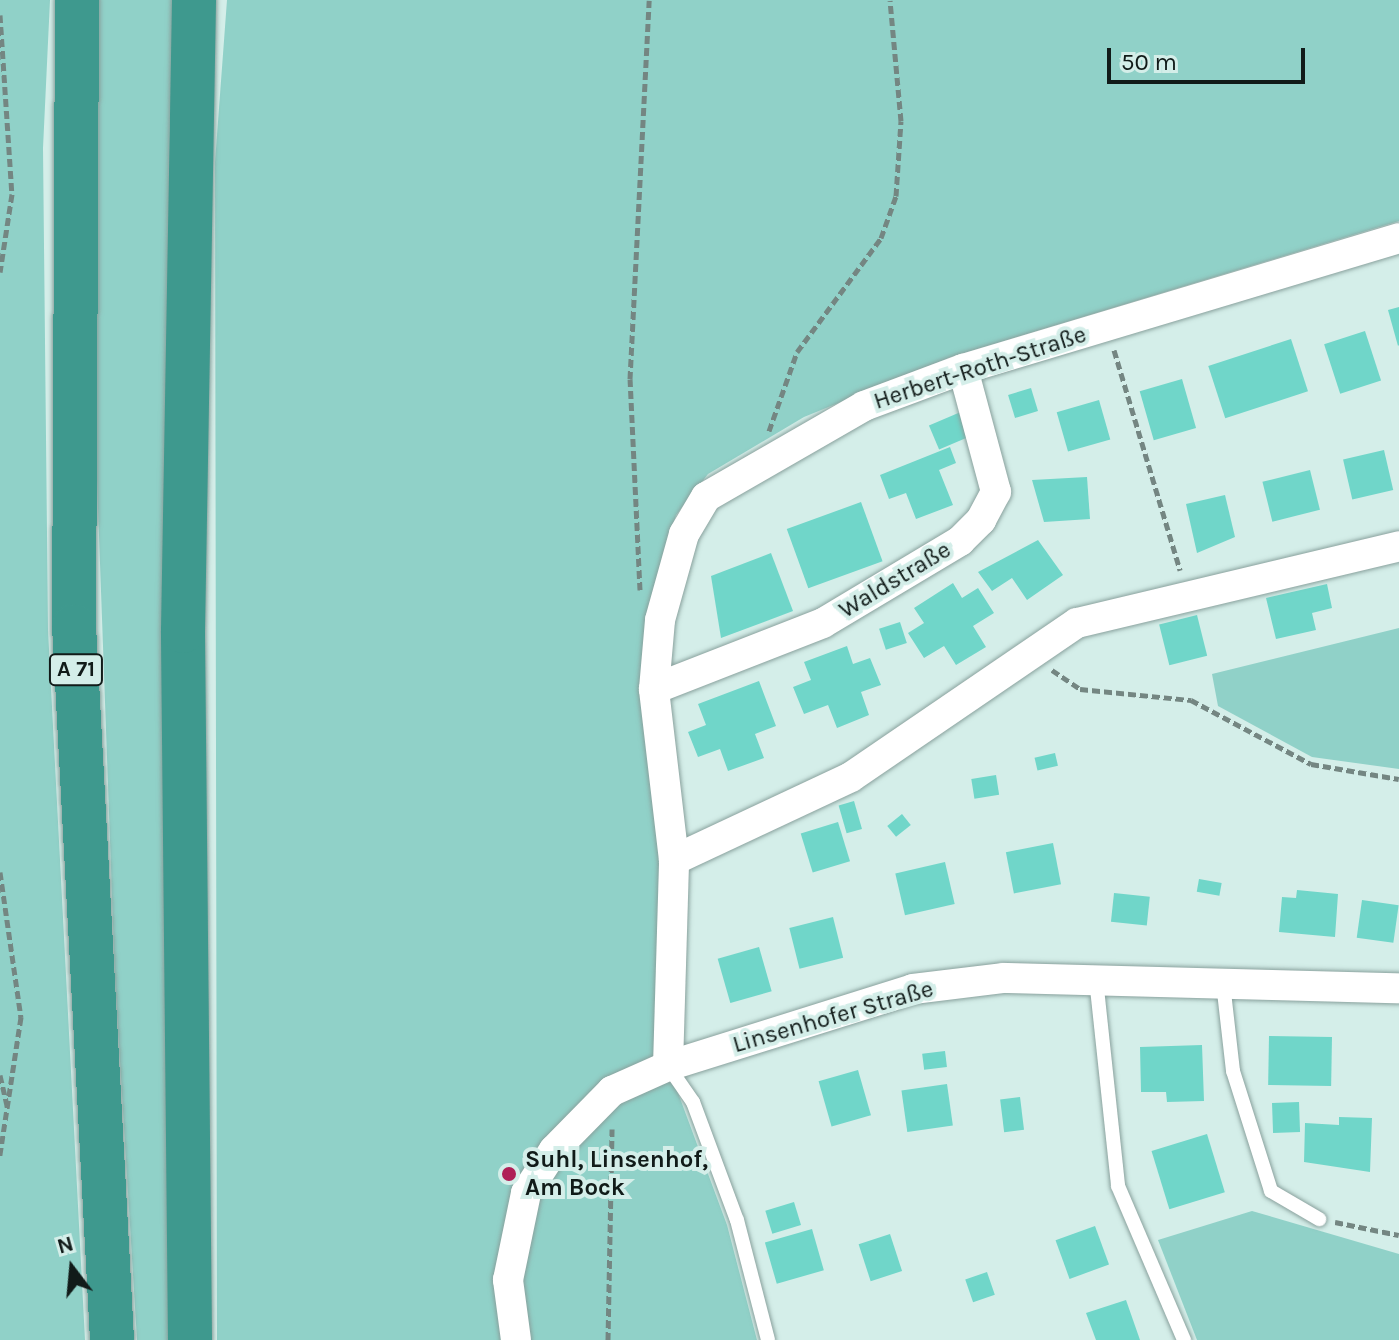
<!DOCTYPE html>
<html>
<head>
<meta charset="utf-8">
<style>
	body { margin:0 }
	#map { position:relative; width:1399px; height:1340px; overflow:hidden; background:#d4eee9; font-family:Karla,sans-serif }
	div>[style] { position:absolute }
	.green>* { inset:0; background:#90d1c8 }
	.building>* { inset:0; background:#70d6c9; transform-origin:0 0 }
	.path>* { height:5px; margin-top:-2.5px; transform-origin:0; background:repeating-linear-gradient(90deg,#748682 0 8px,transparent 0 12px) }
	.roads { filter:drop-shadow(0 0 2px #89a19d) drop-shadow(0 0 2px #89a19d) }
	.lane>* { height:14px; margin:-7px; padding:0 7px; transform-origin:7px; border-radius:7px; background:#fff }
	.street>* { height:30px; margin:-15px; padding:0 15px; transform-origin:15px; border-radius:15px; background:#fff }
	.highway>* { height:44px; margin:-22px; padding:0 22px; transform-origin:22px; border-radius:22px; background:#3e998e }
	.dots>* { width:22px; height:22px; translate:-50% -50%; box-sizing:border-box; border:4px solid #d4eee9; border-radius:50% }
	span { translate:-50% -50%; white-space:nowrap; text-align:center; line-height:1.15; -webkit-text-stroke:8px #d4eee9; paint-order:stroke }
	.shield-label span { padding:2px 6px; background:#d4eee9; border:2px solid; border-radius:6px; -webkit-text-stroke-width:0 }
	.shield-label { font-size:22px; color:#111b19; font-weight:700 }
	.street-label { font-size:24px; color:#111b19 }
	.poi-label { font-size:24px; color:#111b19; font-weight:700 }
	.left { translate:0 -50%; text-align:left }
	.north { position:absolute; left:32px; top:1228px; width:80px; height:80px; -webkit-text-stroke:6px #d4eee9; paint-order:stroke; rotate:344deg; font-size:22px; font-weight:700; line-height:32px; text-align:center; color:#111b19 }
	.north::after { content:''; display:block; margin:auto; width:28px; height:36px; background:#111b19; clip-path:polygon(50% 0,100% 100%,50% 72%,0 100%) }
	.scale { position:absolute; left:1107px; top:48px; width:198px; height:36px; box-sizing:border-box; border:4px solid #111b19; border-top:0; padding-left:10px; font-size:24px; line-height:28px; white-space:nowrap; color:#111b19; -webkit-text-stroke:6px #d4eee9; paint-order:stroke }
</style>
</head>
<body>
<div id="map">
	<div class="green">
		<div style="clip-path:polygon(0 0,50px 0,43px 148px,48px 630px,85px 1340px,0 1340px)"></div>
		<div style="clip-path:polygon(97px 0,178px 0,169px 132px,167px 637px,174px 1340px,137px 1340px,115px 979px,92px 341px)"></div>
		<div style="clip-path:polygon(227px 0,1399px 0,1399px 221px,951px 357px,804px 417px,708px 474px,676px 515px,648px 608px,668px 1066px,727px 1225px,757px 1340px,217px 1340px,215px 162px)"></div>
		<div style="clip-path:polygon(1399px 628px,1399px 769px,1312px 757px,1218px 706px,1212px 674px)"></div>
		<div style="clip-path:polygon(1252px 1211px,1399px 1254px,1399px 1340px,1197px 1340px,1158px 1240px)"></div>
	</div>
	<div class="building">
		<div style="clip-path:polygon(1399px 307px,1399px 345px,1398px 346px,1388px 310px)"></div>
		<div style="left:1365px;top:331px;width:52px;height:43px;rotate:72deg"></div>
		<div style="left:1291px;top:339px;width:55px;height:87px;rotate:72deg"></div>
		<div style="left:1182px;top:379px;width:51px;height:44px;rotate:74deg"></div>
		<div style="left:1031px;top:388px;width:24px;height:24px;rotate:73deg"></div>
		<div style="left:1099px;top:400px;width:41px;height:44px;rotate:74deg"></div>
		<div style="left:963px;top:411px;width:26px;height:37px;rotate:67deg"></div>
		<div style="clip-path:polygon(950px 447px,956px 463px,939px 470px,953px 505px,916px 519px,906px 493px,889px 499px,880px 475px)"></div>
		<div style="left:1384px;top:450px;width:41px;height:42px;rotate:77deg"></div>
		<div style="left:1310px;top:470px;width:41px;height:49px;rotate:76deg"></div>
		<div style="clip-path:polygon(1087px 477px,1090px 519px,1044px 522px,1032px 480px)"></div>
		<div style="clip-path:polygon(1225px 495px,1235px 537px,1197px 553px,1186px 504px)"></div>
		<div style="left:861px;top:502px;width:63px;height:79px;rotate:70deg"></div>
		<div style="clip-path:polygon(1038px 540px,1063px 575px,1027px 600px,1012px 578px,992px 591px,978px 572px)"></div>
		<div style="clip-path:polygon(771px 553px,793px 611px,721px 638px,711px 576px)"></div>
		<div style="clip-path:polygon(953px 583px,962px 598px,978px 588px,994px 613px,973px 626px,986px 647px,956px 665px,944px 646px,924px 658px,908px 633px,924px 623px,914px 608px)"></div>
		<div style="clip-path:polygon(1327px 584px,1332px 608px,1312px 613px,1316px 630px,1276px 639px,1266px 598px)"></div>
		<div style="left:1197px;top:615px;width:42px;height:39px;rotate:76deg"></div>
		<div style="left:900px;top:622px;width:22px;height:22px;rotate:72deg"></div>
		<div style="clip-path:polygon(847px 646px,853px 664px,870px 658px,881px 685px,861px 692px,869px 715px,837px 728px,828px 705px,804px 714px,793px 687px,811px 680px,804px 662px)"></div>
		<div style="clip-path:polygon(759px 681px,776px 726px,755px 734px,764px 758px,728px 771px,720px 749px,698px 757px,688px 732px,706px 725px,698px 704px)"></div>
		<div style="left:1055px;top:753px;width:13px;height:21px;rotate:77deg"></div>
		<div style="left:996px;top:775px;width:20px;height:25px;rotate:81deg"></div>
		<div style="left:854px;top:801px;width:29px;height:16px;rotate:74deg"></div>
		<div style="left:902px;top:814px;width:14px;height:19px;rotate:51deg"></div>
		<div style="left:838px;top:822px;width:41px;height:39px;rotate:73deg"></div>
		<div style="left:1053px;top:843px;width:42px;height:48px;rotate:79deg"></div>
		<div style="left:945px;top:862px;width:43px;height:51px;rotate:77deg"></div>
		<div style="left:1199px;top:879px;width:23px;height:13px;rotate:10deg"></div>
		<div style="clip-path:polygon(1297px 890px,1338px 894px,1335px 937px,1279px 932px,1282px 897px,1296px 898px)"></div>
		<div style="left:1114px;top:893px;width:36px;height:29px;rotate:6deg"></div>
		<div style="left:1362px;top:900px;width:37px;height:38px;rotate:8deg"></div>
		<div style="left:833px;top:917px;width:42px;height:45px;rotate:76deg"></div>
		<div style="left:759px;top:947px;width:46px;height:43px;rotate:74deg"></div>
		<div style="left:1269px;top:1036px;width:63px;height:49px;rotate:1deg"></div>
		<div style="clip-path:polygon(1202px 1045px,1204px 1101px,1167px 1102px,1166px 1092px,1141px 1092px,1140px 1047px)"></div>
		<div style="left:945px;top:1051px;width:16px;height:23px;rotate:83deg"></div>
		<div style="left:858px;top:1070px;width:47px;height:41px;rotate:74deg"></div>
		<div style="left:947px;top:1084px;width:42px;height:46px;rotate:82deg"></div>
		<div style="left:1020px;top:1097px;width:33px;height:20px;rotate:83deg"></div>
		<div style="left:1299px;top:1102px;width:30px;height:27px;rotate:88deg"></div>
		<div style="clip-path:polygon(1339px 1117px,1372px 1118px,1370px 1172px,1304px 1162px,1305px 1123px,1339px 1125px)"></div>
		<div style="left:1207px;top:1134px;width:61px;height:58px;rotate:73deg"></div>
		<div style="left:794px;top:1202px;width:24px;height:30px;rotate:73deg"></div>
		<div style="left:1095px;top:1226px;width:41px;height:42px;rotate:70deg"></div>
		<div style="left:812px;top:1229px;width:43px;height:49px;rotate:74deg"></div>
		<div style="left:890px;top:1234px;width:39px;height:33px;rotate:72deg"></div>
		<div style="left:987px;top:1272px;width:24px;height:23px;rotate:71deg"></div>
		<div style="clip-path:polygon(1126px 1300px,1140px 1340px,1096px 1340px,1086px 1313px)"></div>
	</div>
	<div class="path">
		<div style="left:0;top:15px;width:179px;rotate:86.2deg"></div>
		<div style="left:12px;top:194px;width:79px;rotate:98.7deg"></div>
		<div style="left:1114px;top:350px;width:230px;rotate:73.3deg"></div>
		<div style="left:769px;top:431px;width:84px;rotate:-70.5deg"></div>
		<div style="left:797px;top:352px;width:142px;rotate:-53.6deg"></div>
		<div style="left:881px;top:238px;width:45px;rotate:-70.3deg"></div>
		<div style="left:896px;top:196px;width:75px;rotate:-86.2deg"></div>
		<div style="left:901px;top:121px;width:121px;rotate:-95.2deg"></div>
		<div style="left:640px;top:590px;width:211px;rotate:-92.7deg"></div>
		<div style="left:630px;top:379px;width:379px;rotate:-87.1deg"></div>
		<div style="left:1052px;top:670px;width:34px;rotate:34deg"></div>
		<div style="left:1080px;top:689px;width:112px;rotate:5.7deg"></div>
		<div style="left:1191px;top:700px;width:136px;rotate:28.1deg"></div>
		<div style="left:1311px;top:764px;width:89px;rotate:9.7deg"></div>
		<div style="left:0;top:872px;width:147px;rotate:81.8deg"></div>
		<div style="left:21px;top:1017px;width:140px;rotate:98.7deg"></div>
		<div style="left:0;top:1075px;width:35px;rotate:77deg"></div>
		<div style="left:1335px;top:1222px;width:65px;rotate:11.5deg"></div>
		<div style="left:608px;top:1340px;width:211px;rotate:-88.9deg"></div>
	</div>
	<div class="roads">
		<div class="lane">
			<div style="left:1096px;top:979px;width:208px;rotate:83.9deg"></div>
			<div style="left:1118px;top:1186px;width:168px;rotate:66.8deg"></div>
			<div style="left:1223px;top:983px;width:89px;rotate:83.5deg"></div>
			<div style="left:1233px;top:1071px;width:126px;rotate:72.4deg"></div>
			<div style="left:1271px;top:1191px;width:56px;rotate:30.3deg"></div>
			<div style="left:668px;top:1066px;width:44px;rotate:55.2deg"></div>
			<div style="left:693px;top:1102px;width:126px;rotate:69.6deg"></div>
			<div style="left:737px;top:1220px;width:124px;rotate:75.5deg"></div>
		</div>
		<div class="street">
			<div style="left:654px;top:689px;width:181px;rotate:-21.3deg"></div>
			<div style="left:823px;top:623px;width:160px;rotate:-30.9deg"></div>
			<div style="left:960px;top:541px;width:30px;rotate:-45deg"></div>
			<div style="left:981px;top:520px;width:32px;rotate:-62deg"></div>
			<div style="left:996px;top:492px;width:127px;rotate:-105deg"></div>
			<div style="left:674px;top:860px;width:195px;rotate:-25.1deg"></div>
			<div style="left:851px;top:777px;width:273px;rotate:-34.3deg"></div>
			<div style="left:1077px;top:623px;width:331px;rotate:-13.4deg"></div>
			<div style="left:668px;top:1066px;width:206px;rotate:-88.3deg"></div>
			<div style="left:674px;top:860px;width:172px;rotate:-96.7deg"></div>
			<div style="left:654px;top:689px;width:69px;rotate:-85deg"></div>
			<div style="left:660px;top:620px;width:89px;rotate:-74.4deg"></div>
			<div style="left:684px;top:534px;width:43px;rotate:-59.3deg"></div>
			<div style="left:706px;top:497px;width:182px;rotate:-29.9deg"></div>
			<div style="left:864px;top:406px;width:106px;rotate:-20.5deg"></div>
			<div style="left:963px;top:369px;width:455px;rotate:-16.7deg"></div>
			<div style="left:516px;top:1340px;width:61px;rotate:-97.6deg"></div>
			<div style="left:508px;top:1280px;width:89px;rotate:-78.3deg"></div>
			<div style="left:526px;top:1193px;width:51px;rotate:-56.9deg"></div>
			<div style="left:554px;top:1150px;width:83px;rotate:-45.5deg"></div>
			<div style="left:612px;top:1091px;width:61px;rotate:-24.1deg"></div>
			<div style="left:668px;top:1066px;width:257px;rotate:-17.4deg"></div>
			<div style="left:913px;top:989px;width:92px;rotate:-6.9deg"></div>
			<div style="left:1004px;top:978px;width:395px;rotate:1.5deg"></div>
		</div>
		<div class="highway">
			<div style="left:77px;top:0;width:626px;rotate:90.27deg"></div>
			<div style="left:74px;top:626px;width:715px;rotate:86.95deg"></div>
			<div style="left:190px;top:1340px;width:709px;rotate:-90.57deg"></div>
			<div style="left:183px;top:631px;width:631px;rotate:-89deg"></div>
		</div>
	</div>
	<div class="dots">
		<div style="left:509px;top:1174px;background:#af2057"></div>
	</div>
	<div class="shield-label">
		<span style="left:76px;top:670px">A 71</span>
	</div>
	<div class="street-label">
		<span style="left:980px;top:368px;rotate:-18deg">Herbert-Roth-Straße</span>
		<span style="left:895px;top:580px;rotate:-31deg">Waldstraße</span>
		<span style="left:833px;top:1017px;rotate:-16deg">Linsenhofer Straße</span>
	</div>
	<div class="poi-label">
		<span class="left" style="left:525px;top:1174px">Suhl, Linsenhof,<br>Am Bock</span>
	</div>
	<div class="north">N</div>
	<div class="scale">50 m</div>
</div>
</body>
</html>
